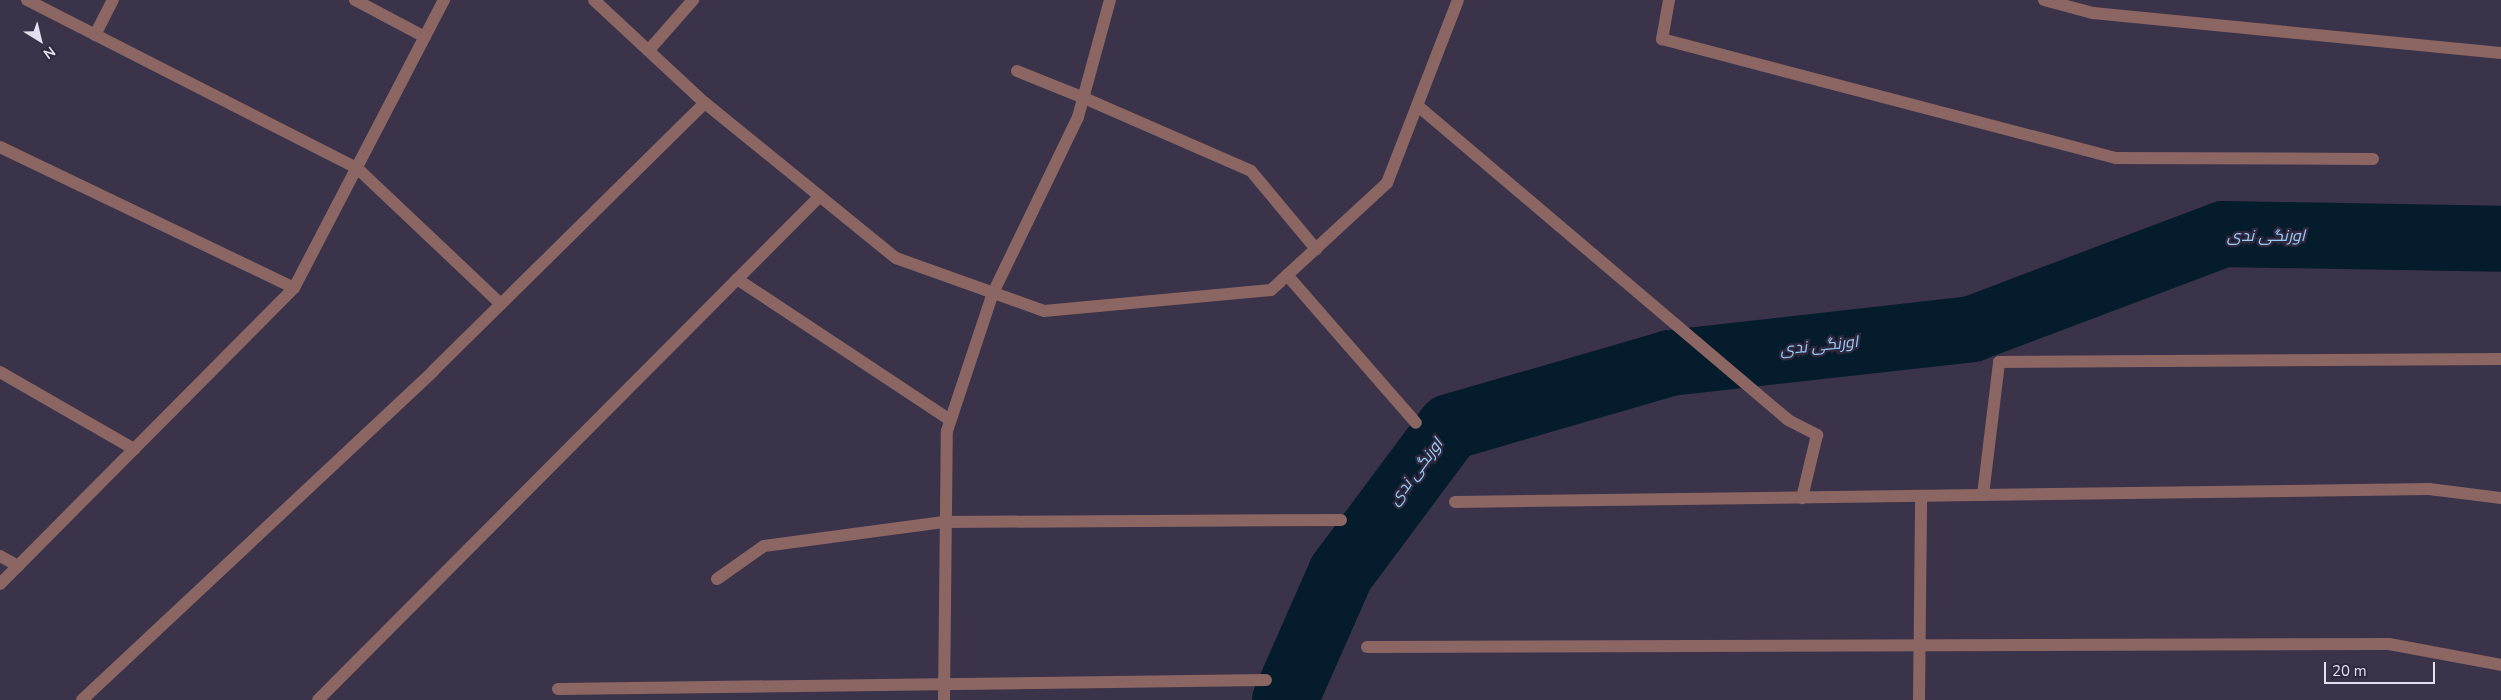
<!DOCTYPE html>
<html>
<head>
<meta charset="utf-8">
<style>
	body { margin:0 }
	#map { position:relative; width:2501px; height:700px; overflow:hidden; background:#3a334a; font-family:"Nunito Sans",Cairo,sans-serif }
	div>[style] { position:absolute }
	.river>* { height:66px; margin:-33px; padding:0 33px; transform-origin:33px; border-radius:33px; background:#051c2c }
	.minor>* { height:12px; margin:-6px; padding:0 6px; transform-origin:6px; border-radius:6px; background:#8b6663 }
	span { translate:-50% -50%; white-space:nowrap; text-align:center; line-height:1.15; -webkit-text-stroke:4.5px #30283f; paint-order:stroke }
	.water-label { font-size:16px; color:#97cef8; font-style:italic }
	.north { position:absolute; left:15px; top:15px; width:50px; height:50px; -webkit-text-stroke:4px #30283f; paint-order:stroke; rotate:144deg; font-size:14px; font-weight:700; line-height:20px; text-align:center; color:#e5e0ef }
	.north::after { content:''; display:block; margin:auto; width:18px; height:22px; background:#e5e0ef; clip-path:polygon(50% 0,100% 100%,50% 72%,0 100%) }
	.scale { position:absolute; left:2324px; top:662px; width:111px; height:22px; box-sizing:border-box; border:2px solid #e5e0ef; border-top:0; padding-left:6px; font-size:15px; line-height:18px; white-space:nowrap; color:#e5e0ef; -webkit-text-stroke:4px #30283f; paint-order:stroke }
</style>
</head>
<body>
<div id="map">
	<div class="river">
		<div style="left:1285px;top:700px;width:139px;rotate:-66.2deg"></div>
		<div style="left:1341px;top:573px;width:182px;rotate:-53.3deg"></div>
		<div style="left:1450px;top:427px;width:229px;rotate:-16.2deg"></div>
		<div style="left:1670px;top:363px;width:304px;rotate:-6.4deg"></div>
		<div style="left:1972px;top:329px;width:268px;rotate:-20.7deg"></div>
		<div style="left:2223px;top:234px;width:278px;rotate:1deg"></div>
	</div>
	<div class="minor">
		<div style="left:27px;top:0;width:370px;rotate:27deg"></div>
		<div style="left:357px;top:168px;width:198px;rotate:43.4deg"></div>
		<div style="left:355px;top:0;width:79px;rotate:27.9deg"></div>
		<div style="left:594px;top:0;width:151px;rotate:42.9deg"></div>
		<div style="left:1669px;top:0;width:40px;rotate:100deg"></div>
		<div style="left:1662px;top:39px;width:469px;rotate:14.7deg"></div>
		<div style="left:2116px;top:158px;width:257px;rotate:0.2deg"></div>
		<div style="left:2044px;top:0;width:51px;rotate:14.9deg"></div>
		<div style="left:2093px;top:13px;width:410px;rotate:5.6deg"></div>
		<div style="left:95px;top:35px;width:39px;rotate:-63deg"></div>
		<div style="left:649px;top:50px;width:67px;rotate:-48.7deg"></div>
		<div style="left:1017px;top:71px;width:72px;rotate:21.9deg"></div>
		<div style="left:1084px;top:98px;width:182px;rotate:23.6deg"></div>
		<div style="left:1251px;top:171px;width:102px;rotate:50.2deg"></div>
		<div style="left:1418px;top:106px;width:485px;rotate:40.3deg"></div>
		<div style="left:1788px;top:420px;width:33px;rotate:27deg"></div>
		<div style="left:1817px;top:435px;width:65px;rotate:103.4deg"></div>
		<div style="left:0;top:147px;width:326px;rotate:25.6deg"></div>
		<div style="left:1287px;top:275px;width:196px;rotate:48.9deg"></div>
		<div style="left:737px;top:279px;width:255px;rotate:33.5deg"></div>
		<div style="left:0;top:372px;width:155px;rotate:29.9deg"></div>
		<div style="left:1983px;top:495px;width:134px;rotate:-83.1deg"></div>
		<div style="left:1999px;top:362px;width:502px;rotate:-0.34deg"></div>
		<div style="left:1455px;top:502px;width:974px;rotate:-0.76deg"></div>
		<div style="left:2429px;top:489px;width:73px;rotate:7.1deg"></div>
		<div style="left:0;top:556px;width:21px;rotate:29deg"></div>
		<div style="left:717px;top:579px;width:57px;rotate:-35.1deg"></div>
		<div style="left:764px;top:546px;width:183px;rotate:-7.6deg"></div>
		<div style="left:945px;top:522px;width:396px;rotate:-0.3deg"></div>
		<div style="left:0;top:584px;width:417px;rotate:-45.2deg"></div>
		<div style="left:294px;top:288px;width:325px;rotate:-62.5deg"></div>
		<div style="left:1367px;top:647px;width:1022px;rotate:-0.17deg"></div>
		<div style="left:2389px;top:644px;width:114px;rotate:10.6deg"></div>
		<div style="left:558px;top:689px;width:708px;rotate:-0.73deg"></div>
		<div style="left:82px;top:700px;width:481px;rotate:-43.1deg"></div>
		<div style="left:433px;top:371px;width:382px;rotate:-44.6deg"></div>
		<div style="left:705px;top:103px;width:246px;rotate:39.1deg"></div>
		<div style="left:896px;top:258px;width:157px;rotate:19.7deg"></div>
		<div style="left:1044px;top:311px;width:228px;rotate:-5.3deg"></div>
		<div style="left:1271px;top:290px;width:158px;rotate:-42.7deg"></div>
		<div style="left:1387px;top:183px;width:196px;rotate:-68.8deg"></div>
		<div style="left:318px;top:700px;width:711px;rotate:-45.11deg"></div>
		<div style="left:944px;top:700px;width:269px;rotate:-89.4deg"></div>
		<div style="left:947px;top:431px;width:145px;rotate:-71.6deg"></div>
		<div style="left:993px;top:293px;width:195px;rotate:-64.2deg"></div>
		<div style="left:1078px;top:117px;width:121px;rotate:-74.7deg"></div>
		<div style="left:1919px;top:700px;width:204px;rotate:-89.4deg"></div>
	</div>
	<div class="water-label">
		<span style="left:2266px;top:236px">اورنگی ندی</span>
		<span style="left:1819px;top:346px;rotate:-6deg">اورنگی ندی</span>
		<span style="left:1416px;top:472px;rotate:-53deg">اورنگی ندی</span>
	</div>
	<div class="north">N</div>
	<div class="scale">20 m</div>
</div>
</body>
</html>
